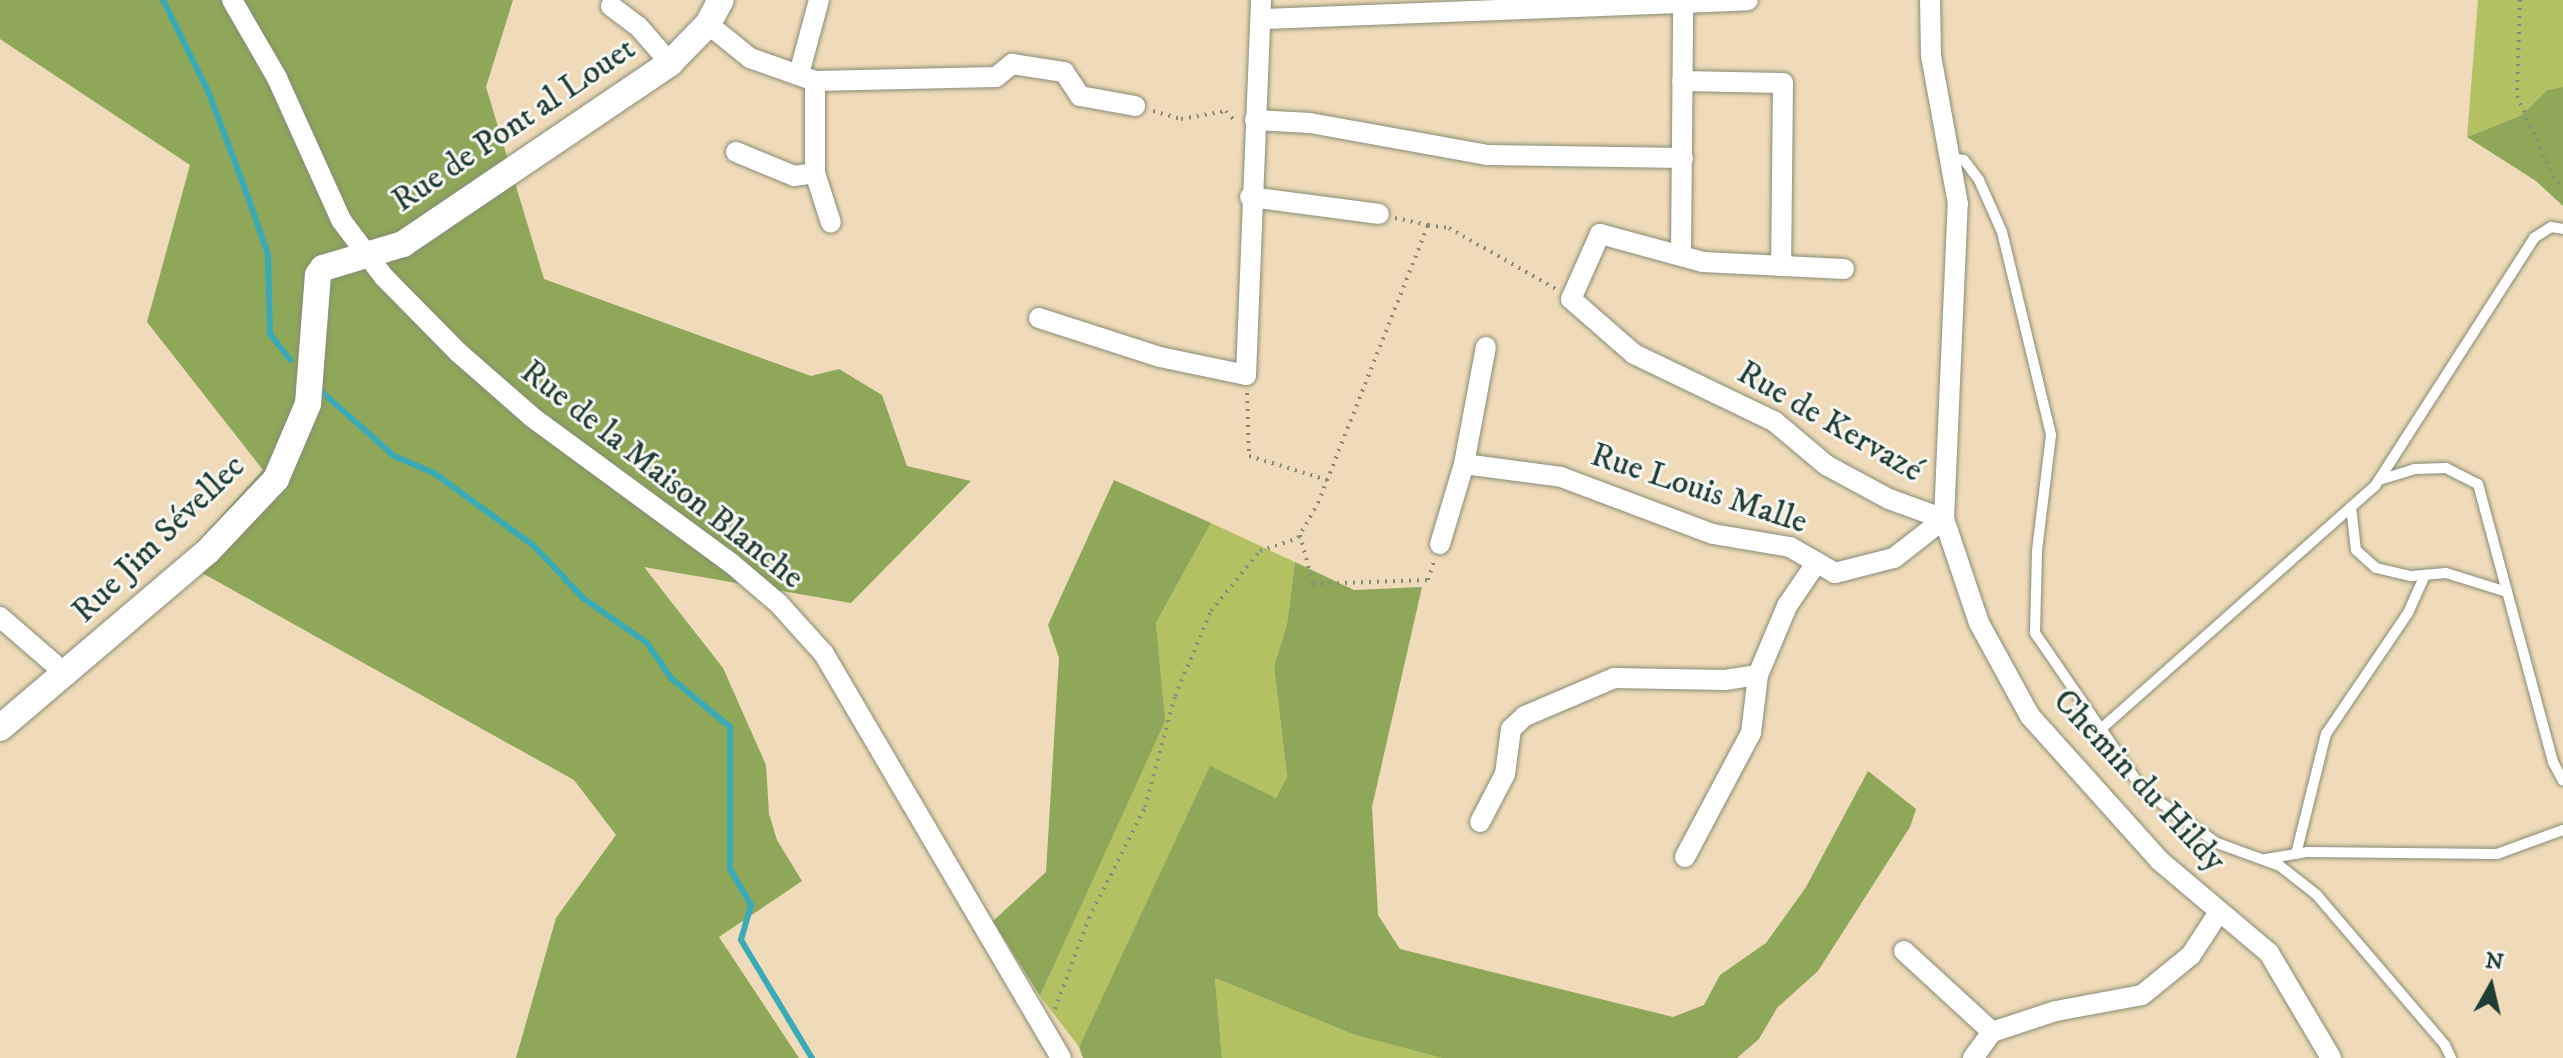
<!DOCTYPE html>
<html>
<head>
<meta charset="utf-8">
<style>
	body { margin:0 }
	#map { position:relative; width:2563px; height:1058px; overflow:hidden; background:#efdbb9; font-family:"IM FELL DW Pica",serif }
	div>[style] { position:absolute }
	.green>* { inset:0; background:#b3c163 }
	.forest>* { inset:0; background:#8ea759 }
	.stream>* { height:6px; margin:-3px; padding:0 3px; transform-origin:3px; border-radius:3px; background:#3aabb6 }
	.path>* { height:4px; margin-top:-2px; transform-origin:0; background:repeating-linear-gradient(90deg,#878c76 0 2px,transparent 0 8px) }
	.roads { filter:drop-shadow(0 0 2px #878c76) drop-shadow(0 0 2px #878c76) }
	.service>* { height:10px; margin:-5px; padding:0 5px; transform-origin:5px; border-radius:5px; background:#fff }
	.minor>* { height:20px; margin:-10px; padding:0 10px; transform-origin:10px; border-radius:10px; background:#fff }
	.tertiary>* { height:26px; margin:-13px; padding:0 13px; transform-origin:13px; border-radius:13px; background:#fff }
	span { translate:-50% -50%; white-space:nowrap; text-align:center; line-height:1.15; -webkit-text-stroke:6px #f6f6f2; paint-order:stroke }
	.street-label { font-size:34px; color:#1f3d34 }
	.north { position:absolute; left:2451px; top:946px; width:80px; height:80px; -webkit-text-stroke:6px #f6f6f2; paint-order:stroke; rotate:8deg; font-size:22px; font-weight:700; line-height:32px; text-align:center; color:#1f3d34 }
	.north::after { content:''; display:block; margin:auto; width:28px; height:36px; background:#1f3d34; clip-path:polygon(50% 0,100% 100%,50% 72%,0 100%) }
</style>
</head>
<body>
<div id="map">
	<div class="green">
		<div style="clip-path:polygon(2478px 0,2563px 0,2563px 87px,2547px 90px,2522px 115px,2467px 137px)"></div>
		<div style="clip-path:polygon(1211px 523px,1295px 562px,1287px 624px,1274px 666px,1287px 777px,1276px 798px,1210px 767px,1079px 1047px,1040px 996px,1164px 721px,1156px 623px)"></div>
		<div style="clip-path:polygon(1215px 978px,1355px 1035px,1442px 1058px,1222px 1058px)"></div>
	</div>
	<div class="forest">
		<div style="clip-path:polygon(0 0,513px 0,486px 87px,544px 279px,811px 376px,839px 369px,882px 395px,907px 466px,971px 481px,851px 603px,644px 567px,723px 668px,766px 765px,769px 814px,777px 840px,802px 881px,719px 937px,799px 1058px,516px 1058px,556px 918px,616px 835px,574px 780px,202px 573px,193px 547px,263px 470px,147px 322px,190px 165px,0 39px)"></div>
		<div style="clip-path:polygon(2563px 87px,2563px 206px,2536px 181px,2467px 137px,2522px 115px,2547px 90px)"></div>
		<div style="clip-path:polygon(1114px 480px,1211px 523px,1156px 623px,1165px 721px,1040px 996px,993px 921px,1046px 872px,1059px 658px,1048px 625px)"></div>
		<div style="clip-path:polygon(1295px 562px,1354px 590px,1422px 587px,1372px 807px,1378px 915px,1400px 949px,1673px 1017px,1704px 1005px,1720px 975px,1766px 943px,1806px 887px,1868px 771px,1916px 809px,1910px 827px,1818px 971px,1777px 1008px,1759px 1039px,1737px 1058px,1442px 1058px,1355px 1035px,1215px 978px,1222px 1058px,1083px 1058px,1079px 1047px,1210px 766px,1276px 798px,1287px 777px,1274px 666px,1287px 624px)"></div>
	</div>
	<div class="stream">
		<div style="left:163px;top:0;width:102px;rotate:63.7deg"></div>
		<div style="left:208px;top:91px;width:102px;rotate:69.2deg"></div>
		<div style="left:244px;top:186px;width:72px;rotate:70.6deg"></div>
		<div style="left:268px;top:254px;width:80px;rotate:88.6deg"></div>
		<div style="left:270px;top:334px;width:33px;rotate:52deg"></div>
		<div style="left:323px;top:393px;width:95px;rotate:41.6deg"></div>
		<div style="left:394px;top:456px;width:43px;rotate:23deg"></div>
		<div style="left:434px;top:473px;width:124px;rotate:36.1deg"></div>
		<div style="left:534px;top:546px;width:71px;rotate:46.7deg"></div>
		<div style="left:583px;top:598px;width:78px;rotate:35.1deg"></div>
		<div style="left:647px;top:643px;width:42px;rotate:55.6deg"></div>
		<div style="left:671px;top:678px;width:77px;rotate:39.7deg"></div>
		<div style="left:730px;top:727px;width:142px;rotate:90deg"></div>
		<div style="left:730px;top:869px;width:42px;rotate:59.7deg"></div>
		<div style="left:751px;top:905px;width:36px;rotate:106deg"></div>
		<div style="left:741px;top:940px;width:138px;rotate:59deg"></div>
	</div>
	<div class="path">
		<div style="left:2520px;top:0;width:96px;rotate:91.8deg"></div>
		<div style="left:2517px;top:96px;width:88px;rotate:65.8deg"></div>
		<div style="left:2553px;top:176px;width:14px;rotate:45deg"></div>
		<div style="left:1153px;top:111px;width:29px;rotate:16deg"></div>
		<div style="left:1181px;top:119px;width:46px;rotate:-10.1deg"></div>
		<div style="left:1226px;top:111px;width:15px;rotate:48deg"></div>
		<div style="left:1395px;top:218px;width:34px;rotate:12deg"></div>
		<div style="left:1247px;top:393px;width:63px;rotate:88.2deg"></div>
		<div style="left:1249px;top:456px;width:82px;rotate:17.1deg"></div>
		<div style="left:1300px;top:535px;width:51px;rotate:75.1deg"></div>
		<div style="left:1313px;top:584px;width:115px;rotate:-2deg"></div>
		<div style="left:1428px;top:580px;width:20px;rotate:-72deg"></div>
		<div style="left:1055px;top:1009px;width:97px;rotate:-69.5deg"></div>
		<div style="left:1089px;top:918px;width:124px;rotate:-63.2deg"></div>
		<div style="left:1145px;top:807px;width:115px;rotate:-74.9deg"></div>
		<div style="left:1175px;top:696px;width:92px;rotate:-67deg"></div>
		<div style="left:1211px;top:611px;width:77px;rotate:-50.8deg"></div>
		<div style="left:1260px;top:551px;width:40px;rotate:-18.9deg"></div>
		<div style="left:1298px;top:538px;width:40px;rotate:-60.3deg"></div>
		<div style="left:1318px;top:503px;width:299px;rotate:-68.4deg"></div>
		<div style="left:1428px;top:225px;width:21px;rotate:8deg"></div>
		<div style="left:1449px;top:228px;width:123px;rotate:29.7deg"></div>
	</div>
	<div class="roads">
		<div class="service">
			<div style="left:1950px;top:158px;width:14px;rotate:8deg"></div>
			<div style="left:1964px;top:160px;width:25px;rotate:53deg"></div>
			<div style="left:1979px;top:180px;width:57px;rotate:66.1deg"></div>
			<div style="left:2002px;top:232px;width:209px;rotate:76.4deg"></div>
			<div style="left:2051px;top:435px;width:117px;rotate:96.9deg"></div>
			<div style="left:2037px;top:551px;width:82px;rotate:91.4deg"></div>
			<div style="left:2035px;top:633px;width:116px;rotate:55.5deg"></div>
			<div style="left:2379px;top:480px;width:37px;rotate:-17deg"></div>
			<div style="left:2414px;top:469px;width:32px;rotate:-2deg"></div>
			<div style="left:2446px;top:468px;width:36px;rotate:27deg"></div>
			<div style="left:2478px;top:484px;width:288px;rotate:74.9deg"></div>
			<div style="left:2553px;top:762px;width:21px;rotate:62deg"></div>
			<div style="left:2351px;top:507px;width:43px;rotate:83.4deg"></div>
			<div style="left:2356px;top:550px;width:27px;rotate:42deg"></div>
			<div style="left:2376px;top:568px;width:37px;rotate:13deg"></div>
			<div style="left:2412px;top:576px;width:34px;rotate:-5deg"></div>
			<div style="left:2446px;top:573px;width:64px;rotate:17.3deg"></div>
			<div style="left:2296px;top:854px;width:124px;rotate:-76deg"></div>
			<div style="left:2326px;top:734px;width:146px;rotate:-55.9deg"></div>
			<div style="left:2408px;top:613px;width:42px;rotate:-65.9deg"></div>
			<div style="left:2266px;top:859px;width:42px;rotate:-9.7deg"></div>
			<div style="left:2307px;top:852px;width:190px;rotate:0.6deg"></div>
			<div style="left:2497px;top:854px;width:70px;rotate:-20deg"></div>
			<div style="left:2451px;top:1058px;width:14px;rotate:-115deg"></div>
			<div style="left:2445px;top:1045px;width:197px;rotate:-130.5deg"></div>
			<div style="left:2317px;top:895px;width:47px;rotate:-141.9deg"></div>
			<div style="left:2280px;top:866px;width:67px;rotate:-159.9deg"></div>
			<div style="left:2217px;top:843px;width:91px;rotate:-144.4deg"></div>
			<div style="left:2143px;top:790px;width:74px;rotate:-124.5deg"></div>
			<div style="left:2101px;top:729px;width:366px;rotate:-41.6deg"></div>
			<div style="left:2375px;top:486px;width:295px;rotate:-57.3deg"></div>
			<div style="left:2534px;top:238px;width:20px;rotate:-33deg"></div>
			<div style="left:2551px;top:227px;width:12px;rotate:9deg"></div>
		</div>
		<div class="minor">
			<div style="left:232px;top:0;width:90px;rotate:60deg"></div>
			<div style="left:277px;top:78px;width:156px;rotate:65.7deg"></div>
			<div style="left:341px;top:220px;width:71px;rotate:53deg"></div>
			<div style="left:384px;top:277px;width:107px;rotate:45.4deg"></div>
			<div style="left:459px;top:353px;width:97px;rotate:41.2deg"></div>
			<div style="left:532px;top:417px;width:247px;rotate:36.3deg"></div>
			<div style="left:731px;top:563px;width:63px;rotate:40.5deg"></div>
			<div style="left:779px;top:604px;width:67px;rotate:48deg"></div>
			<div style="left:824px;top:654px;width:468px;rotate:59.6deg"></div>
			<div style="left:611px;top:6px;width:34px;rotate:37deg"></div>
			<div style="left:638px;top:26px;width:49px;rotate:49.1deg"></div>
			<div style="left:1261px;top:19px;width:487px;rotate:-2.2deg"></div>
			<div style="left:708px;top:24px;width:54px;rotate:39deg"></div>
			<div style="left:750px;top:58px;width:69px;rotate:19.5deg"></div>
			<div style="left:815px;top:81px;width:181px;rotate:-1.3deg"></div>
			<div style="left:996px;top:77px;width:21px;rotate:-39deg"></div>
			<div style="left:1012px;top:64px;width:53px;rotate:8.7deg"></div>
			<div style="left:1064px;top:72px;width:29px;rotate:56deg"></div>
			<div style="left:1080px;top:96px;width:56px;rotate:10.3deg"></div>
			<div style="left:799px;top:74px;width:77px;rotate:-74.9deg"></div>
			<div style="left:815px;top:81px;width:92px;rotate:90deg"></div>
			<div style="left:815px;top:173px;width:52px;rotate:72.3deg"></div>
			<div style="left:1682px;top:81px;width:101px;rotate:1.1deg"></div>
			<div style="left:1783px;top:83px;width:183px;rotate:90.6deg"></div>
			<div style="left:1255px;top:120px;width:55px;rotate:3.1deg"></div>
			<div style="left:1310px;top:123px;width:181px;rotate:10.2deg"></div>
			<div style="left:1488px;top:155px;width:195px;rotate:0.9deg"></div>
			<div style="left:736px;top:152px;width:63px;rotate:22.5deg"></div>
			<div style="left:794px;top:176px;width:21px;rotate:-8deg"></div>
			<div style="left:1250px;top:197px;width:130px;rotate:7.5deg"></div>
			<div style="left:1681px;top:254px;width:253px;rotate:-89.5deg"></div>
			<div style="left:1844px;top:269px;width:141px;rotate:-177.2deg"></div>
			<div style="left:1703px;top:262px;width:107px;rotate:-164.8deg"></div>
			<div style="left:1600px;top:234px;width:71px;rotate:114deg"></div>
			<div style="left:1571px;top:299px;width:84px;rotate:41.1deg"></div>
			<div style="left:1634px;top:354px;width:157px;rotate:25.7deg"></div>
			<div style="left:1775px;top:422px;width:67px;rotate:40.1deg"></div>
			<div style="left:1826px;top:465px;width:72px;rotate:28.4deg"></div>
			<div style="left:1889px;top:499px;width:59px;rotate:20deg"></div>
			<div style="left:1944px;top:519px;width:315px;rotate:-87.5deg"></div>
			<div style="left:1958px;top:204px;width:151px;rotate:-100.3deg"></div>
			<div style="left:1931px;top:55px;width:55px;rotate:-91deg"></div>
			<div style="left:1039px;top:318px;width:127px;rotate:17.9deg"></div>
			<div style="left:1160px;top:357px;width:88px;rotate:11.8deg"></div>
			<div style="left:1246px;top:375px;width:375px;rotate:-87.7deg"></div>
			<div style="left:1464px;top:464px;width:98px;rotate:7.6deg"></div>
			<div style="left:1561px;top:477px;width:162px;rotate:20.6deg"></div>
			<div style="left:1713px;top:534px;width:78px;rotate:9.6deg"></div>
			<div style="left:1790px;top:547px;width:52px;rotate:30deg"></div>
			<div style="left:1835px;top:573px;width:61px;rotate:-14.3deg"></div>
			<div style="left:1894px;top:558px;width:63px;rotate:-38deg"></div>
			<div style="left:1944px;top:519px;width:110px;rotate:71.4deg"></div>
			<div style="left:1979px;top:623px;width:106px;rotate:61.3deg"></div>
			<div style="left:2030px;top:716px;width:193px;rotate:48.1deg"></div>
			<div style="left:2159px;top:860px;width:144px;rotate:40.2deg"></div>
			<div style="left:2269px;top:953px;width:122px;rotate:59.4deg"></div>
			<div style="left:1440px;top:544px;width:84px;rotate:-73.3deg"></div>
			<div style="left:1464px;top:464px;width:119px;rotate:-79.4deg"></div>
			<div style="left:0;top:617px;width:89px;rotate:40.9deg"></div>
			<div style="left:1480px;top:822px;width:54px;rotate:-62.5deg"></div>
			<div style="left:1505px;top:774px;width:45px;rotate:-82.4deg"></div>
			<div style="left:1511px;top:729px;width:19px;rotate:-43deg"></div>
			<div style="left:1525px;top:716px;width:97px;rotate:-23.1deg"></div>
			<div style="left:1614px;top:678px;width:111px;rotate:1deg"></div>
			<div style="left:1725px;top:680px;width:33px;rotate:-9deg"></div>
			<div style="left:1758px;top:675px;width:75px;rotate:-67.2deg"></div>
			<div style="left:1787px;top:606px;width:53px;rotate:-55.7deg"></div>
			<div style="left:1685px;top:857px;width:140px;rotate:-62deg"></div>
			<div style="left:1751px;top:733px;width:58px;rotate:-83.1deg"></div>
			<div style="left:1904px;top:951px;width:120px;rotate:42.6deg"></div>
			<div style="left:1973px;top:1058px;width:32px;rotate:-54deg"></div>
			<div style="left:1992px;top:1032px;width:67px;rotate:-18.2deg"></div>
			<div style="left:2056px;top:1011px;width:87px;rotate:-10.5deg"></div>
			<div style="left:2142px;top:995px;width:63px;rotate:-39.2deg"></div>
			<div style="left:2191px;top:955px;width:51px;rotate:-56.9deg"></div>
		</div>
		<div class="tertiary">
			<div style="left:0;top:728px;width:273px;rotate:-40.4deg"></div>
			<div style="left:208px;top:551px;width:99px;rotate:-46.6deg"></div>
			<div style="left:276px;top:479px;width:82px;rotate:-66.9deg"></div>
			<div style="left:308px;top:404px;width:129px;rotate:-85.6deg"></div>
			<div style="left:318px;top:275px;width:9px;rotate:-54deg"></div>
			<div style="left:323px;top:268px;width:84px;rotate:-16.7deg"></div>
			<div style="left:403px;top:244px;width:323px;rotate:-34.1deg"></div>
			<div style="left:670px;top:63px;width:54px;rotate:-45.7deg"></div>
			<div style="left:708px;top:24px;width:27px;rotate:-62deg"></div>
		</div>
	</div>
	<div class="street-label">
		<span style="left:514px;top:125px;rotate:-34deg">Rue de Pont al Louet</span>
		<span style="left:1830px;top:422px;rotate:30deg">Rue de Kervazé</span>
		<span style="left:662px;top:475px;rotate:38deg">Rue de la Maison Blanche</span>
		<span style="left:1699px;top:489px;rotate:18deg">Rue Louis Malle</span>
		<span style="left:159px;top:539px;rotate:-44deg">Rue Jim Sévellec</span>
		<span style="left:2139px;top:781px;rotate:47deg">Chemin du Hildy</span>
	</div>
	<div class="north">N</div>
</div>
</body>
</html>
